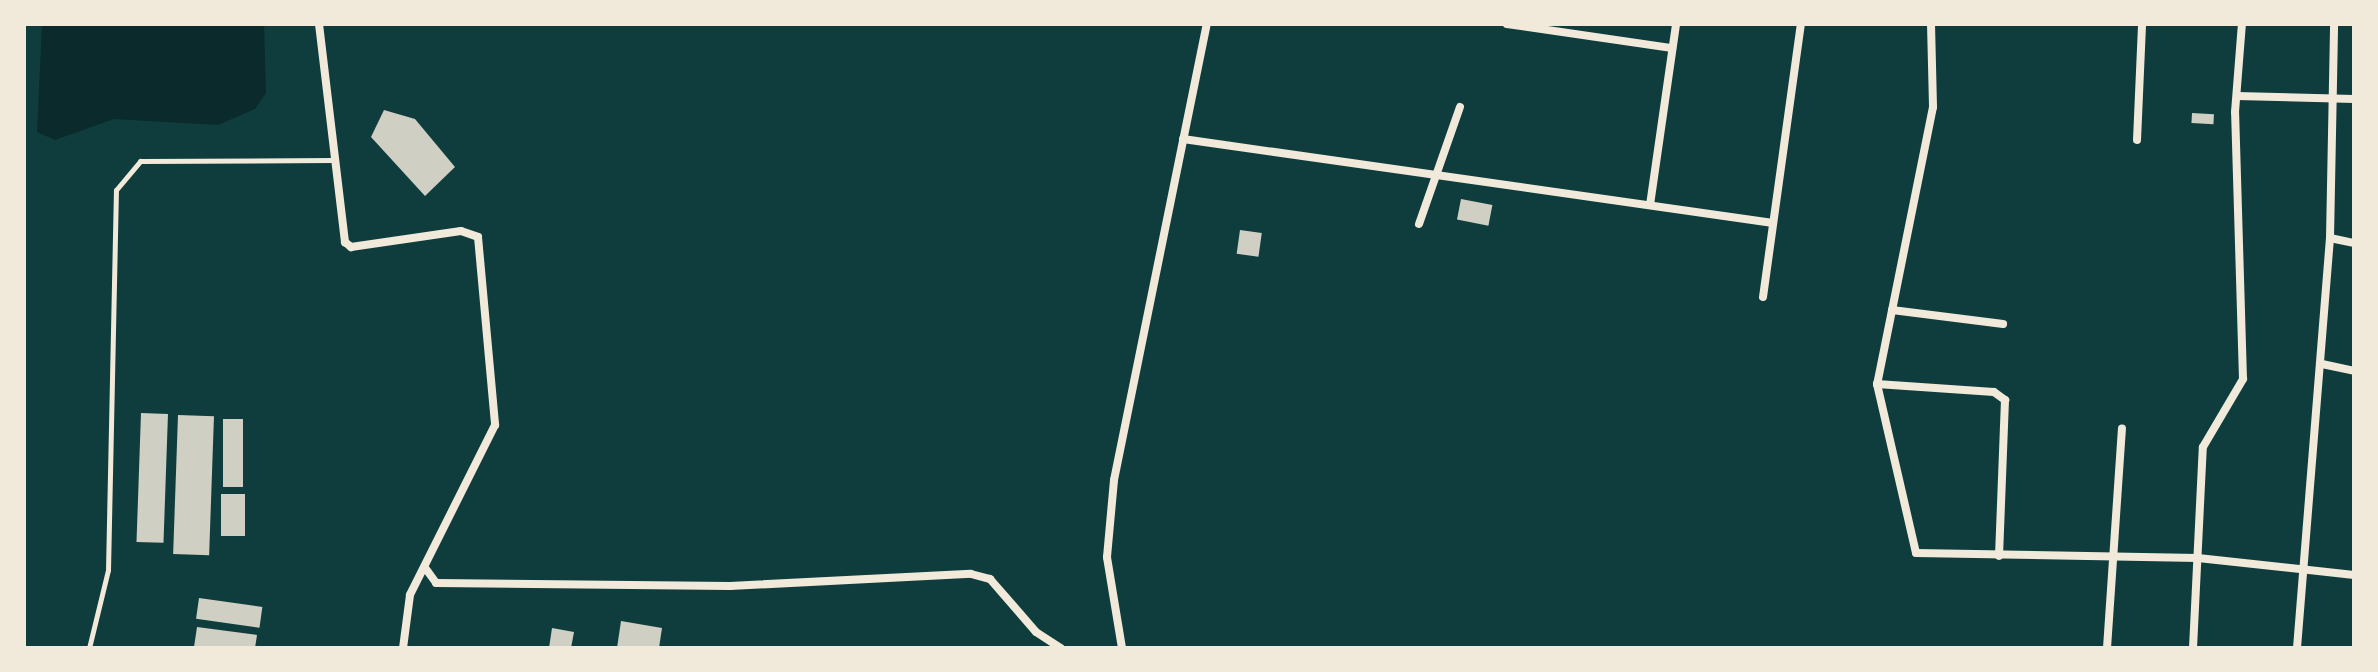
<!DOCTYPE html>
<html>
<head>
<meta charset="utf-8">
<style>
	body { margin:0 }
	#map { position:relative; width:2378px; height:672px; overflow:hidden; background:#0f3d3e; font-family:Overpass,sans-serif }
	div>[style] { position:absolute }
	.water>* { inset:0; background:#0a2a2b }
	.building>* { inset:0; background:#cfcfc3; transform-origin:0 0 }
	.service>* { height:5px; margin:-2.5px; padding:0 2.5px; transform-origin:2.5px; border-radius:2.5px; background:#f1e9da }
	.minor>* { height:8px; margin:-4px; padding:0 4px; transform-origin:4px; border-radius:4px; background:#f1e9da }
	span { translate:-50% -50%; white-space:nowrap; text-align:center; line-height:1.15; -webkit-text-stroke:8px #f1e9da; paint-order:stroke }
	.frame { position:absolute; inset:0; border:26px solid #f1e9da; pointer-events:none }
</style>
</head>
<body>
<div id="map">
	<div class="water">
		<div style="clip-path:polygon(42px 24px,264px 24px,266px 93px,255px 109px,218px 125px,114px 119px,55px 140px,37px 132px)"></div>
	</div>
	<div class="building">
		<div style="clip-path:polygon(384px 110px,415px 119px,455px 167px,425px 196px,371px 137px)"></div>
		<div style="left:2192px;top:113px;width:22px;height:10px;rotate:3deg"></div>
		<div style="left:1461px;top:199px;width:32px;height:21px;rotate:11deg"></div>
		<div style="left:1240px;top:230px;width:22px;height:24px;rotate:8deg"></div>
		<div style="left:141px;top:413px;width:27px;height:129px;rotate:2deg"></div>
		<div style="left:178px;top:415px;width:36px;height:139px;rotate:2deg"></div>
		<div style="left:223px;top:419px;width:20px;height:68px"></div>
		<div style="left:221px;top:494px;width:24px;height:42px"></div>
		<div style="left:199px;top:598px;width:64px;height:21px;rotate:8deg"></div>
		<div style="clip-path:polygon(621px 621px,662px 628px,659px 648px,617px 648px)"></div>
		<div style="clip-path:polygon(197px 627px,257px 635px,255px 648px,194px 647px)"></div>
		<div style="clip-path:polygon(552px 628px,574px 632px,571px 648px,549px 648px)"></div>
	</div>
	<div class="service">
		<div style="left:89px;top:648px;width:80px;rotate:-76.3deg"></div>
		<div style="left:108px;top:570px;width:380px;rotate:-88.8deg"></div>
		<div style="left:116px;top:190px;width:38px;rotate:-50deg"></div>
		<div style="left:140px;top:161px;width:193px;rotate:-0.3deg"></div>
	</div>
	<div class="minor">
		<div style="left:319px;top:24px;width:220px;rotate:83.2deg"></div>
		<div style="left:345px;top:242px;width:8px;rotate:40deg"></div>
		<div style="left:351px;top:247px;width:111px;rotate:-8.3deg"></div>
		<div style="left:461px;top:231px;width:18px;rotate:19deg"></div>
		<div style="left:478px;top:237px;width:189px;rotate:84.8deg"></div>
		<div style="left:495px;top:425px;width:190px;rotate:116.6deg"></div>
		<div style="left:410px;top:595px;width:53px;rotate:97.5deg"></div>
		<div style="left:1507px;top:24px;width:167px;rotate:8.3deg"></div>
		<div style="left:1931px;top:24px;width:83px;rotate:88.6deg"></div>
		<div style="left:1933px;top:107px;width:283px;rotate:101.4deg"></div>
		<div style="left:1877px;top:384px;width:173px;rotate:77deg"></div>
		<div style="left:1916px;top:553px;width:282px;rotate:1deg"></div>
		<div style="left:2198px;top:558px;width:157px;rotate:6.2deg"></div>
		<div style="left:2237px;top:96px;width:117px;rotate:1.5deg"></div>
		<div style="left:1183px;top:139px;width:596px;rotate:8.1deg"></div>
		<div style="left:2137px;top:140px;width:116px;rotate:-87.5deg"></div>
		<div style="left:1650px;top:205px;width:183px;rotate:-81.8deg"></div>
		<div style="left:1419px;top:224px;width:124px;rotate:-70.7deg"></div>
		<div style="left:2330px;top:238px;width:25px;rotate:12deg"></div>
		<div style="left:1763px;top:297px;width:276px;rotate:-82.1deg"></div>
		<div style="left:1892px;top:310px;width:112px;rotate:7.2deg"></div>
		<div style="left:2322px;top:364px;width:33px;rotate:12deg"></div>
		<div style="left:1877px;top:384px;width:117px;rotate:3.9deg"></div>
		<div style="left:1994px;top:392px;width:14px;rotate:36deg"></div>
		<div style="left:2005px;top:400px;width:156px;rotate:92.2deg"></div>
		<div style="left:426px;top:569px;width:17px;rotate:54deg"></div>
		<div style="left:436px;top:583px;width:294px;rotate:0.6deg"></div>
		<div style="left:730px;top:586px;width:241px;rotate:-2.9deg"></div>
		<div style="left:971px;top:574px;width:20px;rotate:15deg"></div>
		<div style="left:990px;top:579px;width:70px;rotate:49deg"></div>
		<div style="left:1036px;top:632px;width:30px;rotate:33deg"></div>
		<div style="left:1122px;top:648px;width:92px;rotate:-99.4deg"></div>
		<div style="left:1107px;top:557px;width:77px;rotate:-84.8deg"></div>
		<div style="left:1114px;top:480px;width:465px;rotate:-78.5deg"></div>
		<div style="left:2107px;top:648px;width:220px;rotate:-86.1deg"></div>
		<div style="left:2193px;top:648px;width:201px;rotate:-87.2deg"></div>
		<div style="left:2203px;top:447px;width:79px;rotate:-59.5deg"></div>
		<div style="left:2243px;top:379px;width:267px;rotate:-91.7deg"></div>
		<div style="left:2235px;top:112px;width:88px;rotate:-85.5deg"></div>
		<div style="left:2297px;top:648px;width:411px;rotate:-85.4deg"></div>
		<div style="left:2330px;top:238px;width:214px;rotate:-88.9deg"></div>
	</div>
	<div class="frame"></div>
</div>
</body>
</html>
